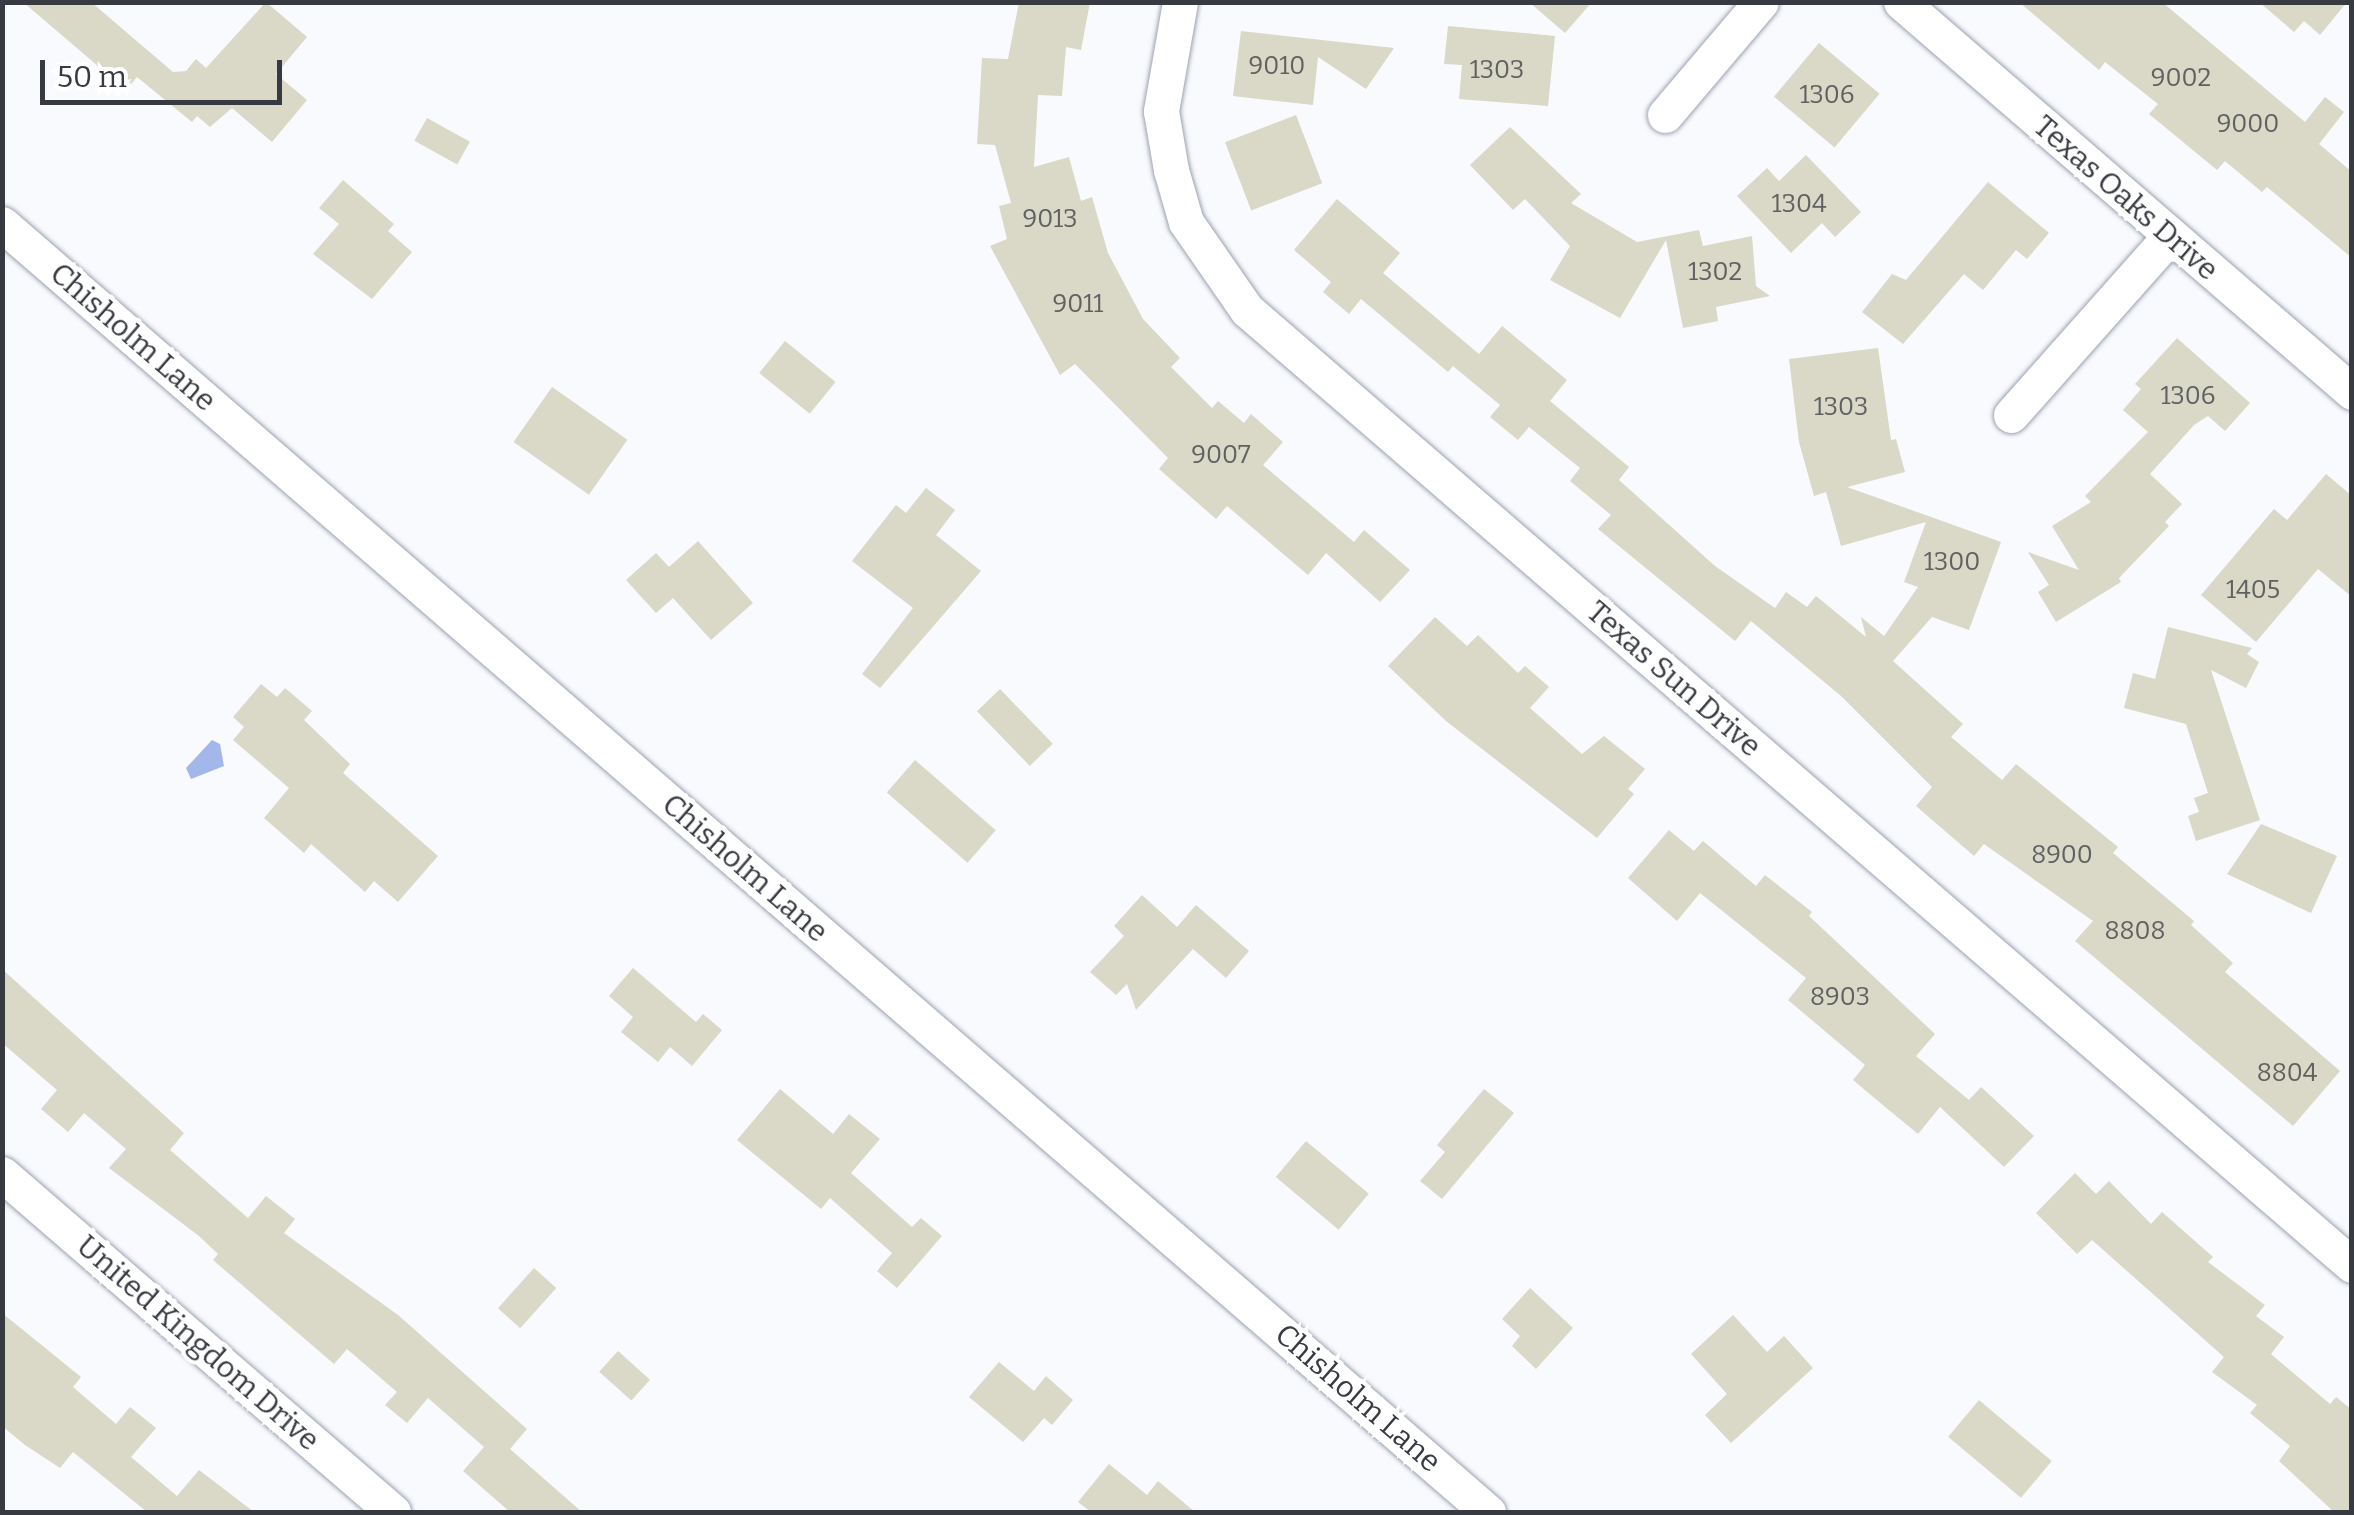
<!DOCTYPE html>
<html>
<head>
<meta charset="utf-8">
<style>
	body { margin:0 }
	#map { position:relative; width:2354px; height:1515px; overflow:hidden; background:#f8fafd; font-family:Bitter,serif }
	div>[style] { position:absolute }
	.water>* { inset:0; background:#a4b7ea }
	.building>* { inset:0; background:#dad8c7; transform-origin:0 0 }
	.roads { filter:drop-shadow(0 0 2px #9ca2b1) drop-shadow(0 0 2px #9ca2b1) }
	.minor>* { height:35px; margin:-17.5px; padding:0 17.5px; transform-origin:17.5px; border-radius:17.5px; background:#fff }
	span { translate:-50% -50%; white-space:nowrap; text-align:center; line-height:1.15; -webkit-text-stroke:8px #fff; paint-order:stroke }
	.number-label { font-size:25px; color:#606262 }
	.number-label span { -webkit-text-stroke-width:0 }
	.street-label { font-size:30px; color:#373a40 }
	.frame { position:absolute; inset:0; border:5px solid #373a40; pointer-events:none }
	.scale { position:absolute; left:40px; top:60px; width:242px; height:45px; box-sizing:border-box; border:5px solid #373a40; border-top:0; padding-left:12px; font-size:30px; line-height:35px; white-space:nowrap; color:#373a40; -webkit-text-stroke:8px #fff; paint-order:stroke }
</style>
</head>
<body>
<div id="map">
	<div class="water">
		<div style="clip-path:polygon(212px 740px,220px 744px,224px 766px,191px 779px,186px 768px)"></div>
	</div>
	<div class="building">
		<div style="clip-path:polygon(23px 2px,91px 2px,173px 72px,186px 71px,196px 59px,206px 68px,266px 2px,307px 37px,276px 74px,307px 100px,272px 142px,232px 108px,210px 127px,197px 116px,192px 122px,137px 77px,126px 90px)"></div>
		<div style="clip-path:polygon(1019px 2px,1090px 2px,1081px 50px,1066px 47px,1062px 96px,1038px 95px,1034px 167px,1069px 157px,1081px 201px,1092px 197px,1108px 253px,1143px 319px,1180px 358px,1171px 367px,1212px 408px,1218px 401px,1244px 423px,1251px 414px,1283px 442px,1263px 465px,1354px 542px,1364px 530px,1410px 570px,1380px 602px,1326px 553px,1308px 575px,1227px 506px,1216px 519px,1159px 469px,1168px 458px,1075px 364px,1060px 375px,990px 246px,1007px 239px,999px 206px,1011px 203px,995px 145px,977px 144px,982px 58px,1008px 59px)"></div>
		<div style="clip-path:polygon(1529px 2px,1592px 2px,1565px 33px)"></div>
		<div style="clip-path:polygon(2019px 2px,2162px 2px,2305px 122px,2325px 97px,2344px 112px,2319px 144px,2352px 172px,2352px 258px,2267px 187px,2262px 192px,2225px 161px,2217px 170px,2149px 114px,2158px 104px,2105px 62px,2099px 70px)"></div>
		<div style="clip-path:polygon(2259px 2px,2347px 2px,2320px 35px,2304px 21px,2294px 32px)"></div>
		<div style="clip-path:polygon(1448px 26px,1555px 36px,1548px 106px,1459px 99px,1462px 65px,1444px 64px)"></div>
		<div style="clip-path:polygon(1241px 31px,1285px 36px,1394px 48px,1366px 89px,1318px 57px,1313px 105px,1233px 96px)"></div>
		<div style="left:1819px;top:43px;width:79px;height:70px;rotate:40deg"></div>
		<div style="left:1296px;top:115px;width:73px;height:76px;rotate:69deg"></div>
		<div style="left:427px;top:118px;width:49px;height:26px;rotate:29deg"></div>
		<div style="clip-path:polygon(1510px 127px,1581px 194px,1571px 203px,1637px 242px,1699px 230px,1703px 246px,1752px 236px,1756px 286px,1770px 296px,1716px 307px,1718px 321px,1683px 328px,1666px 240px,1620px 318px,1550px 280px,1570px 246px,1525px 199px,1513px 210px,1470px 165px)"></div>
		<div style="clip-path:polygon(1806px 155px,1861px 212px,1835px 237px,1822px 223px,1791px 253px,1737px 196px,1767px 168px,1779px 181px)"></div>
		<div style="clip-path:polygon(343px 180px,394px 224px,388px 231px,412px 252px,372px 299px,313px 254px,339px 224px,319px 208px)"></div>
		<div style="clip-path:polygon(1988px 182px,2049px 233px,2027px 259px,2016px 250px,1983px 290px,1964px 274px,1903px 344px,1862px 312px,1892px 274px,1906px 280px)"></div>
		<div style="clip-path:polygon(1337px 199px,1400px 253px,1383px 273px,1479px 354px,1502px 326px,1567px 380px,1550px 401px,1629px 467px,1619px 480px,1715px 566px,1775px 608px,1786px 592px,1807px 607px,1816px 596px,1866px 637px,1861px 617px,1884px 636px,1918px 587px,1904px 582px,1926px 522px,1841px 546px,1826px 492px,1814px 496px,1799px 442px,1789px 359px,1878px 348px,1891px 440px,1896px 439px,1905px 472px,1847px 487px,2001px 542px,1969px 630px,1932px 617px,1893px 661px,1963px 724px,1951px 737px,2002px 780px,2016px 764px,2118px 847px,2113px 853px,2194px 921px,2191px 925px,2233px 963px,2225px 972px,2340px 1071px,2293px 1126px,2075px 941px,2093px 921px,1984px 844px,1974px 856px,1916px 806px,1932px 787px,1841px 696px,1751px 621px,1735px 641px,1598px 529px,1611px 515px,1570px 481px,1580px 468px,1529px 427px,1518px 440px,1490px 417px,1500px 405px,1453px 366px,1448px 372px,1361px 299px,1349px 314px,1323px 292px,1331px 282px,1294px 250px)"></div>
		<div style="clip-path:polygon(2177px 338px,2250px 403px,2225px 431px,2208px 416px,2194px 425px,2150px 474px,2182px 504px,2165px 522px,2169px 526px,2119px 578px,2121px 582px,2056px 622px,2038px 592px,2049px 585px,2028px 552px,2079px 570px,2052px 526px,2091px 502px,2085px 496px,2148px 432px,2123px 410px,2141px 389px,2135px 384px)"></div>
		<div style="left:785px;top:341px;width:65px;height:41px;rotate:39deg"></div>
		<div style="left:552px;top:387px;width:92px;height:67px;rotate:35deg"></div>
		<div style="clip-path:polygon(2326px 474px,2352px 496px,2352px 597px,2318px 569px,2256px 642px,2201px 595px,2274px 509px,2287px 520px)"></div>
		<div style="clip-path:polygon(926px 488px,955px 510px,936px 535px,981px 571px,880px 688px,862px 674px,913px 608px,852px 561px,896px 505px,906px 513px)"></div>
		<div style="clip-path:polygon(698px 541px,753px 603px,711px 640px,673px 598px,656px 613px,626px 580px,656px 553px,669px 567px)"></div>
		<div style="clip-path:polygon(1435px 617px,1467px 646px,1478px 635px,1518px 673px,1525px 666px,1549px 687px,1530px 708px,1582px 754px,1604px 736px,1645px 769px,1628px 789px,1634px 794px,1597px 838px,1446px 721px,1388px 666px)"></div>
		<div style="clip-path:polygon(2168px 627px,2252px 648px,2247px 654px,2259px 662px,2246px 688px,2211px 670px,2260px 820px,2196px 841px,2188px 816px,2199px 812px,2194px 798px,2208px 793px,2186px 724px,2124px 708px,2133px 673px,2155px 679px)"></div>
		<div style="clip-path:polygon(261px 684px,277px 697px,285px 688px,312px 711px,304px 720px,350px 764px,343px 773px,438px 856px,398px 902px,374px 881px,365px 892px,311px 844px,304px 853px,264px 818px,289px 788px,233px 740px,244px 727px,233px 717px)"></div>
		<div style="left:1000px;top:689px;width:76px;height:32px;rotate:46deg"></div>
		<div style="left:915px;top:760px;width:107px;height:43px;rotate:41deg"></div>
		<div style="clip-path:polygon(2261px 824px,2337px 856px,2311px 913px,2227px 874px)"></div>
		<div style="clip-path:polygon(1669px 830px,1694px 851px,1703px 841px,1756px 886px,1765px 875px,1812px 912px,1809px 916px,1935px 1034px,1916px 1056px,1969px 1100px,1981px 1087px,2034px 1136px,2004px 1167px,1940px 1107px,1918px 1134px,1878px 1101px,1853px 1080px,1865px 1065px,1788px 1000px,1806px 978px,1700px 893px,1677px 921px,1628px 878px)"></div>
		<div style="clip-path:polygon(1142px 895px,1177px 927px,1196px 905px,1249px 951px,1226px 978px,1193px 949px,1136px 1010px,1127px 984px,1116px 995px,1090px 972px,1124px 936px,1114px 926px)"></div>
		<div style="clip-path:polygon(633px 968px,696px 1022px,703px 1014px,722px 1030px,692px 1066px,670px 1047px,658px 1062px,621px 1032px,633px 1017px,609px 996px)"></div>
		<div style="clip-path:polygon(2px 969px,184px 1133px,170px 1150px,248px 1218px,266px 1196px,295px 1219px,284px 1233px,398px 1315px,527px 1429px,510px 1449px,582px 1512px,510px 1512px,463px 1471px,484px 1447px,428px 1398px,407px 1423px,385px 1405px,397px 1392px,347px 1349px,334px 1364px,213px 1260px,218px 1254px,199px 1236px,109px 1168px,126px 1149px,84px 1113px,68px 1132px,41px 1109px,57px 1090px,2px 1043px)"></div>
		<div style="clip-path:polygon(780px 1089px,833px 1134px,849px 1114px,880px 1139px,851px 1173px,912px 1227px,921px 1218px,942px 1236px,897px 1288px,877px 1271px,892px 1253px,830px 1198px,821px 1209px,737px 1140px)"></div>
		<div style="clip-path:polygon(1484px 1089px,1514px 1113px,1442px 1199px,1420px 1181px,1445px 1152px,1437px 1145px)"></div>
		<div style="left:1306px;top:1141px;width:82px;height:47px;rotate:40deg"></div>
		<div style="clip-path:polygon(2075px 1173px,2096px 1194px,2109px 1181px,2151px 1224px,2162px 1212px,2213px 1257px,2208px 1262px,2265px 1305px,2256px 1316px,2284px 1337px,2271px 1354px,2330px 1404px,2336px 1397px,2352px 1410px,2352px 1512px,2334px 1512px,2279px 1461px,2290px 1446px,2250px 1413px,2257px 1405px,2212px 1372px,2224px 1357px,2092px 1240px,2077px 1254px,2036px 1213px)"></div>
		<div style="left:534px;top:1268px;width:30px;height:54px;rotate:42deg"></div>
		<div style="clip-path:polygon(1530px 1288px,1573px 1328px,1536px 1369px,1512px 1346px,1520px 1336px,1502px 1319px)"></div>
		<div style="clip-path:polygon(2px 1313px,81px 1377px,73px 1387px,116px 1424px,130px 1407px,156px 1428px,131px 1457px,177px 1496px,199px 1470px,254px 1512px,147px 1512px,73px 1452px,60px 1468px,25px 1445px,2px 1426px)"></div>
		<div style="clip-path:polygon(1733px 1315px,1767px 1352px,1784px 1336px,1813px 1368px,1731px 1443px,1705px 1415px,1727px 1394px,1691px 1354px)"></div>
		<div style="left:618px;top:1351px;width:43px;height:28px;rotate:42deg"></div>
		<div style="clip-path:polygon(999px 1362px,1034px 1391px,1046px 1376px,1073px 1400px,1052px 1425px,1044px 1418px,1023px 1442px,969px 1397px)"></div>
		<div style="left:1979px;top:1400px;width:95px;height:48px;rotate:40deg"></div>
		<div style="clip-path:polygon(1109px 1464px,1147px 1495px,1158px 1481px,1195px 1512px,1091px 1512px,1078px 1502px)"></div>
	</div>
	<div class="roads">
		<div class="minor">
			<div style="left:1180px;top:2px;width:111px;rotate:99.9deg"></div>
			<div style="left:1161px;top:111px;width:60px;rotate:80.4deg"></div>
			<div style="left:1171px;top:170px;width:54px;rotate:73.9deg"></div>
			<div style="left:1186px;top:222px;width:107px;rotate:55.3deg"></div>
			<div style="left:1247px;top:310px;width:1460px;rotate:40.84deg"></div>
			<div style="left:1901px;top:2px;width:596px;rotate:40.85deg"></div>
			<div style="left:1665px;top:115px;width:148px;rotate:-49.7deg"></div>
			<div style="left:2px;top:224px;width:1967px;rotate:40.92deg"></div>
			<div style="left:2011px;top:415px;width:239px;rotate:-48.4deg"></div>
			<div style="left:2px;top:1174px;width:517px;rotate:40.84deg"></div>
		</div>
	</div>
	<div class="number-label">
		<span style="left:1277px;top:66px">9010</span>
		<span style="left:1497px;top:70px">1303</span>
		<span style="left:2181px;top:78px">9002</span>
		<span style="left:1827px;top:95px">1306</span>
		<span style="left:2248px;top:124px">9000</span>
		<span style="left:1799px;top:204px">1304</span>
		<span style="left:1050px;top:219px">9013</span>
		<span style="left:1715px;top:272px">1302</span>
		<span style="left:1078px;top:304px">9011</span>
		<span style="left:2188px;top:396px">1306</span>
		<span style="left:1841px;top:407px">1303</span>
		<span style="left:1221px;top:455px">9007</span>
		<span style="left:1952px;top:562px">1300</span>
		<span style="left:2253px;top:590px">1405</span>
		<span style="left:2062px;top:855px">8900</span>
		<span style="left:2135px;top:931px">8808</span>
		<span style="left:1840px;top:997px">8903</span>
		<span style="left:2287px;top:1073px">8804</span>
	</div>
	<div class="street-label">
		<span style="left:2126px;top:198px;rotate:41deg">Texas Oaks Drive</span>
		<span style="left:133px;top:337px;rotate:41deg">Chisholm Lane</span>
		<span style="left:1674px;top:679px;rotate:41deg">Texas Sun Drive</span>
		<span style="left:745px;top:868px;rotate:41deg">Chisholm Lane</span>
		<span style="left:198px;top:1343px;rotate:41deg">United Kingdom Drive</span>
		<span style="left:1358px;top:1398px;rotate:41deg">Chisholm Lane</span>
	</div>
	<div class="frame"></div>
	<div class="scale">50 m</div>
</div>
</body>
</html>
